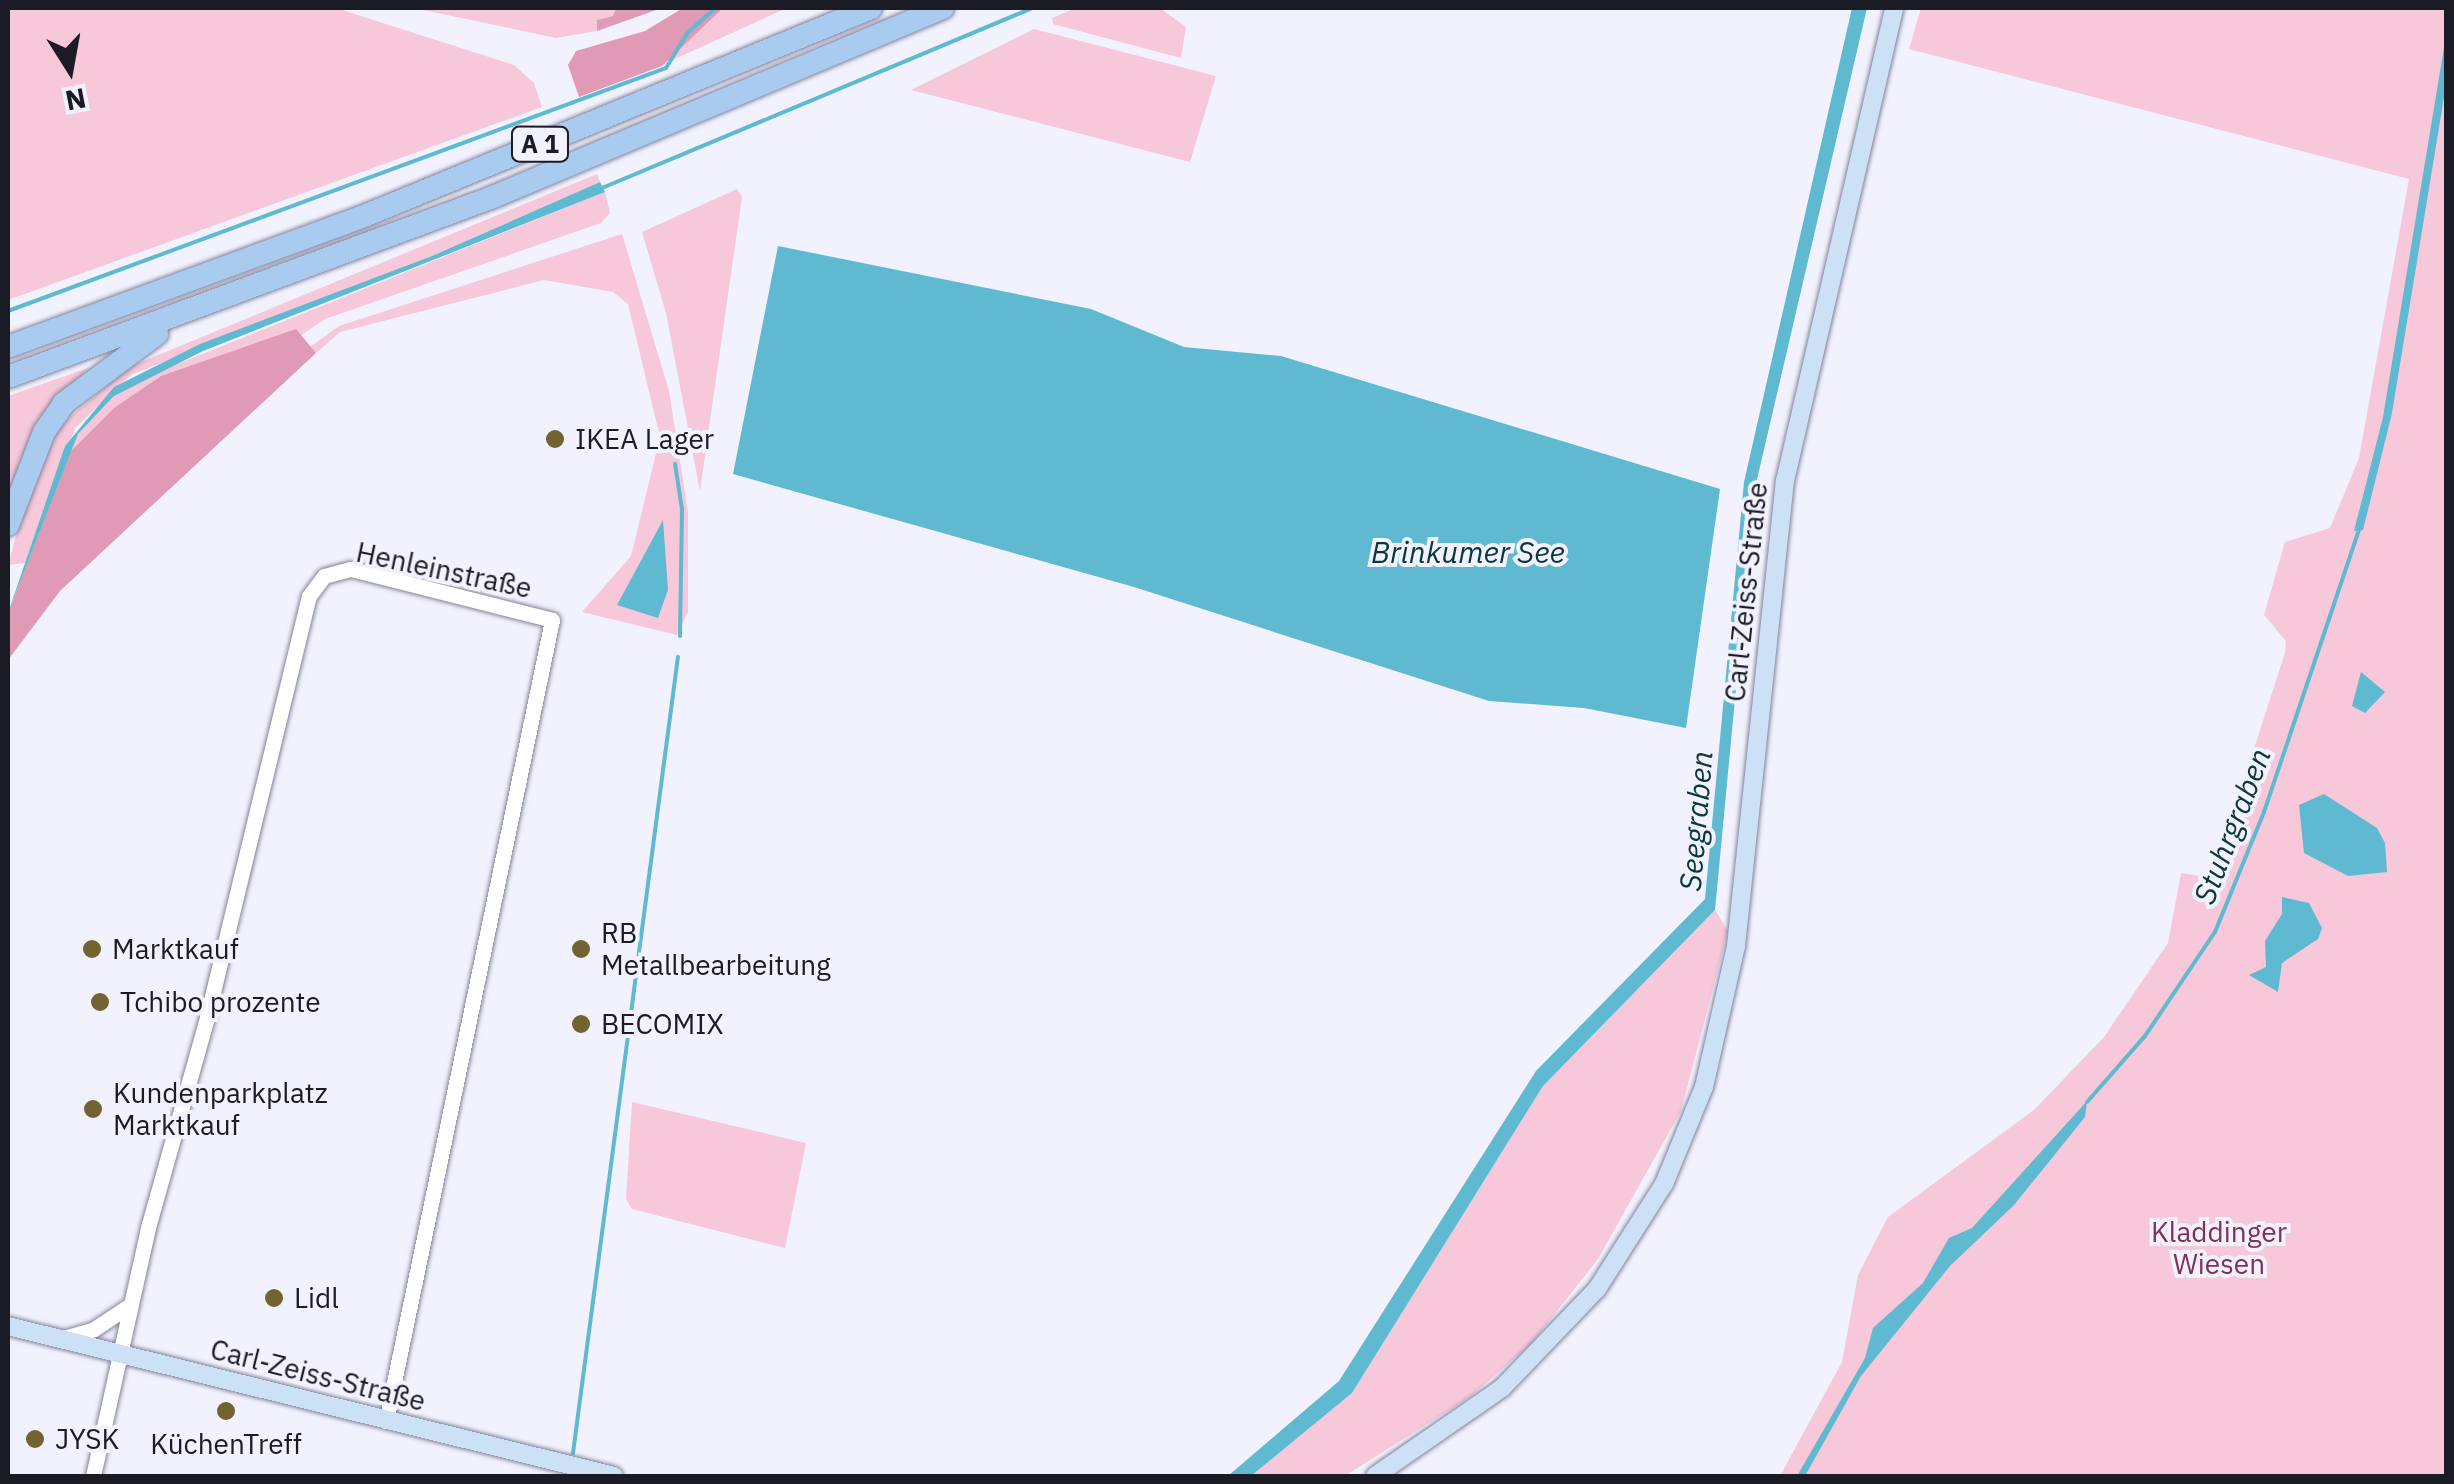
<!DOCTYPE html>
<html>
<head>
<meta charset="utf-8">
<style>
	body { margin:0 }
	#map { position:relative; width:2454px; height:1484px; overflow:hidden; background:#f1f2fd; font-family:"IBM Plex Sans",sans-serif }
	div>[style] { position:absolute }
	.green>* { inset:0; background:#f6c8da }
	.forest>* { inset:0; background:#e19ab6 }
	.water>* { inset:0; background:#5fb9d1 }
	.stream>* { height:4px; margin:-2px; padding:0 2px; transform-origin:2px; border-radius:2px; background:#5fb9d1 }
	.roads { filter:drop-shadow(0 0 2px #83839c) drop-shadow(0 0 2px #83839c) }
	.minor>* { height:15px; margin:-7.5px; padding:0 7.5px; transform-origin:7.5px; border-radius:7.5px; background:#fff }
	.major>* { height:18px; margin:-9px; padding:0 9px; transform-origin:9px; border-radius:9px; background:#cce0f6 }
	.highway>* { height:22px; margin:-11px; padding:0 11px; transform-origin:11px; border-radius:11px; background:#aacbf0 }
	.dots>* { width:28px; height:28px; translate:-50% -50%; box-sizing:border-box; border:5px solid #f1f2fd; border-radius:50% }
	span { translate:-50% -50%; white-space:nowrap; text-align:center; line-height:1.15; -webkit-text-stroke:8px #f1f2fd; paint-order:stroke }
	.shield-label span { padding:2px 8px; background:#f1f2fd; border:2px solid; border-radius:8px; -webkit-text-stroke-width:0 }
	.shield-label { font-size:25px; color:#1b1b25; font-weight:700 }
	.poi-label { font-size:28px; color:#1b1b25 }
	.left { translate:0 -50%; text-align:left }
	.street-label { font-size:28px; color:#1b1b25 }
	.park-label { font-size:28px; color:#833058 }
	.water-label { font-size:30px; color:#0a3640; font-style:italic }
	.frame { position:absolute; inset:0; border:10px solid #1b1b25; pointer-events:none }
	.north { position:absolute; left:20px; top:20px; width:100px; height:100px; -webkit-text-stroke:8px #f1f2fd; paint-order:stroke; rotate:169deg; font-size:28px; font-weight:700; line-height:40px; text-align:center; color:#1b1b25 }
	.north::after { content:''; display:block; margin:auto; width:35px; height:45px; background:#1b1b25; clip-path:polygon(50% 0,100% 100%,50% 72%,0 100%) }
</style>
</head>
<body>
<div id="map">
	<div class="green">
		<div style="clip-path:polygon(8px 8px,336px 8px,514px 65px,534px 83px,542px 107px,8px 300px)"></div>
		<div style="clip-path:polygon(414px 8px,616px 8px,613px 16px,597px 20px,597px 31px,556px 38px)"></div>
		<div style="clip-path:polygon(723px 8px,787px 8px,668px 62px,691px 34px)"></div>
		<div style="clip-path:polygon(1076px 8px,1160px 8px,1186px 27px,1181px 58px,1053px 24px,1052px 18px)"></div>
		<div style="clip-path:polygon(1921px 8px,2446px 8px,2446px 1476px,1780px 1476px,1842px 1362px,1858px 1275px,1888px 1217px,2034px 1110px,2104px 1037px,2168px 943px,2181px 873px,2220px 879px,2235px 807px,2285px 653px,2286px 641px,2264px 615px,2285px 542px,2330px 528px,2359px 458px,2409px 179px,1909px 49px)"></div>
		<div style="clip-path:polygon(1034px 29px,1216px 76px,1190px 162px,911px 90px)"></div>
		<div style="clip-path:polygon(597px 174px,600px 182px,432px 256px,131px 375px,75px 428px,25px 563px,8px 565px,33px 475px,57px 428px,129px 367px)"></div>
		<div style="clip-path:polygon(737px 189px,742px 197px,700px 491px,666px 313px,642px 232px)"></div>
		<div style="clip-path:polygon(605px 192px,610px 213px,601px 223px,325px 319px,300px 336px,114px 408px,71px 451px,78px 434px,114px 396px,143px 378px)"></div>
		<div style="clip-path:polygon(622px 234px,669px 391px,688px 512px,688px 612px,677px 635px,582px 612px,631px 556px,660px 437px,628px 304px,613px 292px,544px 280px,340px 332px,316px 353px,310px 347px,339px 326px)"></div>
		<div style="clip-path:polygon(88px 368px,38px 425px,8px 505px,8px 396px)"></div>
		<div style="clip-path:polygon(1715px 910px,1728px 931px,1681px 1111px,1598px 1259px,1531px 1344px,1470px 1397px,1348px 1474px,1251px 1476px,1352px 1393px,1543px 1086px)"></div>
		<div style="clip-path:polygon(632px 1102px,806px 1143px,785px 1248px,632px 1209px,626px 1199px)"></div>
	</div>
	<div class="forest">
		<div style="clip-path:polygon(616px 8px,662px 8px,597px 31px,597px 20px,613px 16px)"></div>
		<div style="clip-path:polygon(683px 8px,723px 8px,662px 66px,579px 97px,568px 65px,576px 51px,645px 31px)"></div>
		<div style="clip-path:polygon(296px 329px,316px 353px,60px 591px,8px 660px,8px 613px,71px 451px,114px 408px,161px 376px)"></div>
	</div>
	<div class="water">
		<div style="clip-path:polygon(1852px 8px,1867px 8px,1755px 488px,1715px 910px,1543px 1086px,1352px 1393px,1251px 1476px,1228px 1476px,1339px 1381px,1536px 1071px,1705px 899px,1744px 482px)"></div>
		<div style="clip-path:polygon(2446px 35px,2446px 85px,2392px 413px,2363px 530px,2354px 531px,2383px 417px)"></div>
		<div style="clip-path:polygon(600px 182px,605px 192px,203px 351px,114px 396px,78px 434px,8px 613px,65px 446px,114px 387px,200px 344px,432px 256px)"></div>
		<div style="clip-path:polygon(778px 246px,1091px 309px,1184px 347px,1281px 356px,1720px 489px,1686px 728px,1584px 708px,1489px 701px,1134px 587px,733px 474px)"></div>
		<div style="clip-path:polygon(663px 520px,668px 590px,658px 618px,617px 605px)"></div>
		<div style="clip-path:polygon(2361px 672px,2385px 692px,2365px 713px,2352px 706px)"></div>
		<div style="clip-path:polygon(2324px 794px,2377px 828px,2385px 843px,2387px 872px,2348px 876px,2304px 853px,2299px 805px)"></div>
		<div style="clip-path:polygon(2282px 897px,2309px 903px,2322px 928px,2318px 939px,2282px 963px,2278px 992px,2249px 975px,2266px 967px,2265px 941px,2282px 914px)"></div>
		<div style="clip-path:polygon(2087px 1101px,2085px 1117px,2014px 1205px,1950px 1266px,1861px 1376px,1805px 1476px,1797px 1476px,1865px 1358px,1873px 1328px,1923px 1283px,1949px 1238px,1972px 1228px)"></div>
	</div>
	<div class="stream">
		<div style="left:602px;top:188px;width:467px;rotate:-22.7deg"></div>
		<div style="left:8px;top:311px;width:701px;rotate:-20.27deg"></div>
		<div style="left:666px;top:68px;width:42px;rotate:-58.6deg"></div>
		<div style="left:688px;top:32px;width:37px;rotate:-41deg"></div>
		<div style="left:675px;top:464px;width:46px;rotate:81.2deg"></div>
		<div style="left:682px;top:509px;width:127px;rotate:90.9deg"></div>
		<div style="left:2087px;top:1102px;width:88px;rotate:-48.7deg"></div>
		<div style="left:2145px;top:1036px;width:125px;rotate:-56.1deg"></div>
		<div style="left:2215px;top:932px;width:130px;rotate:-67.8deg"></div>
		<div style="left:2264px;top:812px;width:298px;rotate:-71.4deg"></div>
		<div style="left:573px;top:1453px;width:803px;rotate:-82.49deg"></div>
	</div>
	<div class="roads">
		<div class="minor">
			<div style="left:60px;top:1339px;width:35px;rotate:-16deg"></div>
			<div style="left:94px;top:1329px;width:43px;rotate:-33.7deg"></div>
			<div style="left:93px;top:1476px;width:258px;rotate:-77.5deg"></div>
			<div style="left:149px;top:1224px;width:215px;rotate:-74.3deg"></div>
			<div style="left:207px;top:1017px;width:433px;rotate:-76.4deg"></div>
			<div style="left:309px;top:596px;width:25px;rotate:-53deg"></div>
			<div style="left:324px;top:576px;width:28px;rotate:-15deg"></div>
			<div style="left:351px;top:569px;width:207px;rotate:14.2deg"></div>
			<div style="left:552px;top:620px;width:818px;rotate:101.71deg"></div>
		</div>
		<div class="major">
			<div style="left:8px;top:1326px;width:624px;rotate:13.9deg"></div>
			<div style="left:1375px;top:1476px;width:155px;rotate:-34.7deg"></div>
			<div style="left:1502px;top:1388px;width:137px;rotate:-46.2deg"></div>
			<div style="left:1597px;top:1289px;width:125px;rotate:-57.5deg"></div>
			<div style="left:1664px;top:1184px;width:105px;rotate:-67.6deg"></div>
			<div style="left:1704px;top:1087px;width:145px;rotate:-77.2deg"></div>
			<div style="left:1736px;top:946px;width:468px;rotate:-84deg"></div>
			<div style="left:1785px;top:481px;width:485px;rotate:-77deg"></div>
		</div>
		<div class="highway">
			<div style="left:8px;top:347px;width:379px;rotate:-20.2deg"></div>
			<div style="left:364px;top:216px;width:548px;rotate:-22.31deg"></div>
			<div style="left:8px;top:377px;width:517px;rotate:-20.36deg"></div>
			<div style="left:493px;top:197px;width:488px;rotate:-22.8deg"></div>
			<div style="left:8px;top:525px;width:100px;rotate:-68.8deg"></div>
			<div style="left:44px;top:432px;width:35px;rotate:-55deg"></div>
			<div style="left:64px;top:403px;width:116px;rotate:-36.6deg"></div>
		</div>
	</div>
	<div class="dots">
		<div style="left:555px;top:439px;background:#716431"></div>
		<div style="left:92px;top:949px;background:#716431"></div>
		<div style="left:581px;top:949px;background:#716431"></div>
		<div style="left:100px;top:1002px;background:#716431"></div>
		<div style="left:581px;top:1024px;background:#716431"></div>
		<div style="left:93px;top:1109px;background:#716431"></div>
		<div style="left:274px;top:1298px;background:#716431"></div>
		<div style="left:226px;top:1411px;background:#716431"></div>
		<div style="left:35px;top:1439px;background:#716431"></div>
	</div>
	<div class="shield-label">
		<span style="left:540px;top:144px">A 1</span>
	</div>
	<div class="poi-label">
		<span class="left" style="left:575px;top:439px">IKEA Lager</span>
		<span class="left" style="left:601px;top:949px">RB<br>Metallbearbeitung</span>
		<span class="left" style="left:112px;top:949px">Marktkauf</span>
		<span class="left" style="left:120px;top:1002px">Tchibo prozente</span>
		<span class="left" style="left:601px;top:1024px">BECOMIX</span>
		<span class="left" style="left:113px;top:1109px">Kundenparkplatz<br>Marktkauf</span>
		<span class="left" style="left:294px;top:1298px">Lidl</span>
		<span class="left" style="left:55px;top:1439px">JYSK</span>
		<span style="left:226px;top:1444px">KüchenTreff</span>
	</div>
	<div class="street-label">
		<span style="left:444px;top:570px;rotate:12deg">Henleinstraße</span>
		<span style="left:1746px;top:592px;rotate:-84deg">Carl-Zeiss-Straße</span>
		<span style="left:318px;top:1375px;rotate:14deg">Carl-Zeiss-Straße</span>
	</div>
	<div class="park-label">
		<span style="left:2219px;top:1248px">Kladdinger<br>Wiesen</span>
	</div>
	<div class="water-label">
		<span style="left:1468px;top:552px">Brinkumer See</span>
		<span style="left:1696px;top:821px;rotate:-85deg">Seegraben</span>
		<span style="left:2232px;top:826px;rotate:-69deg">Stuhrgraben</span>
	</div>
	<div class="frame"></div>
	<div class="north">N</div>
</div>
</body>
</html>
